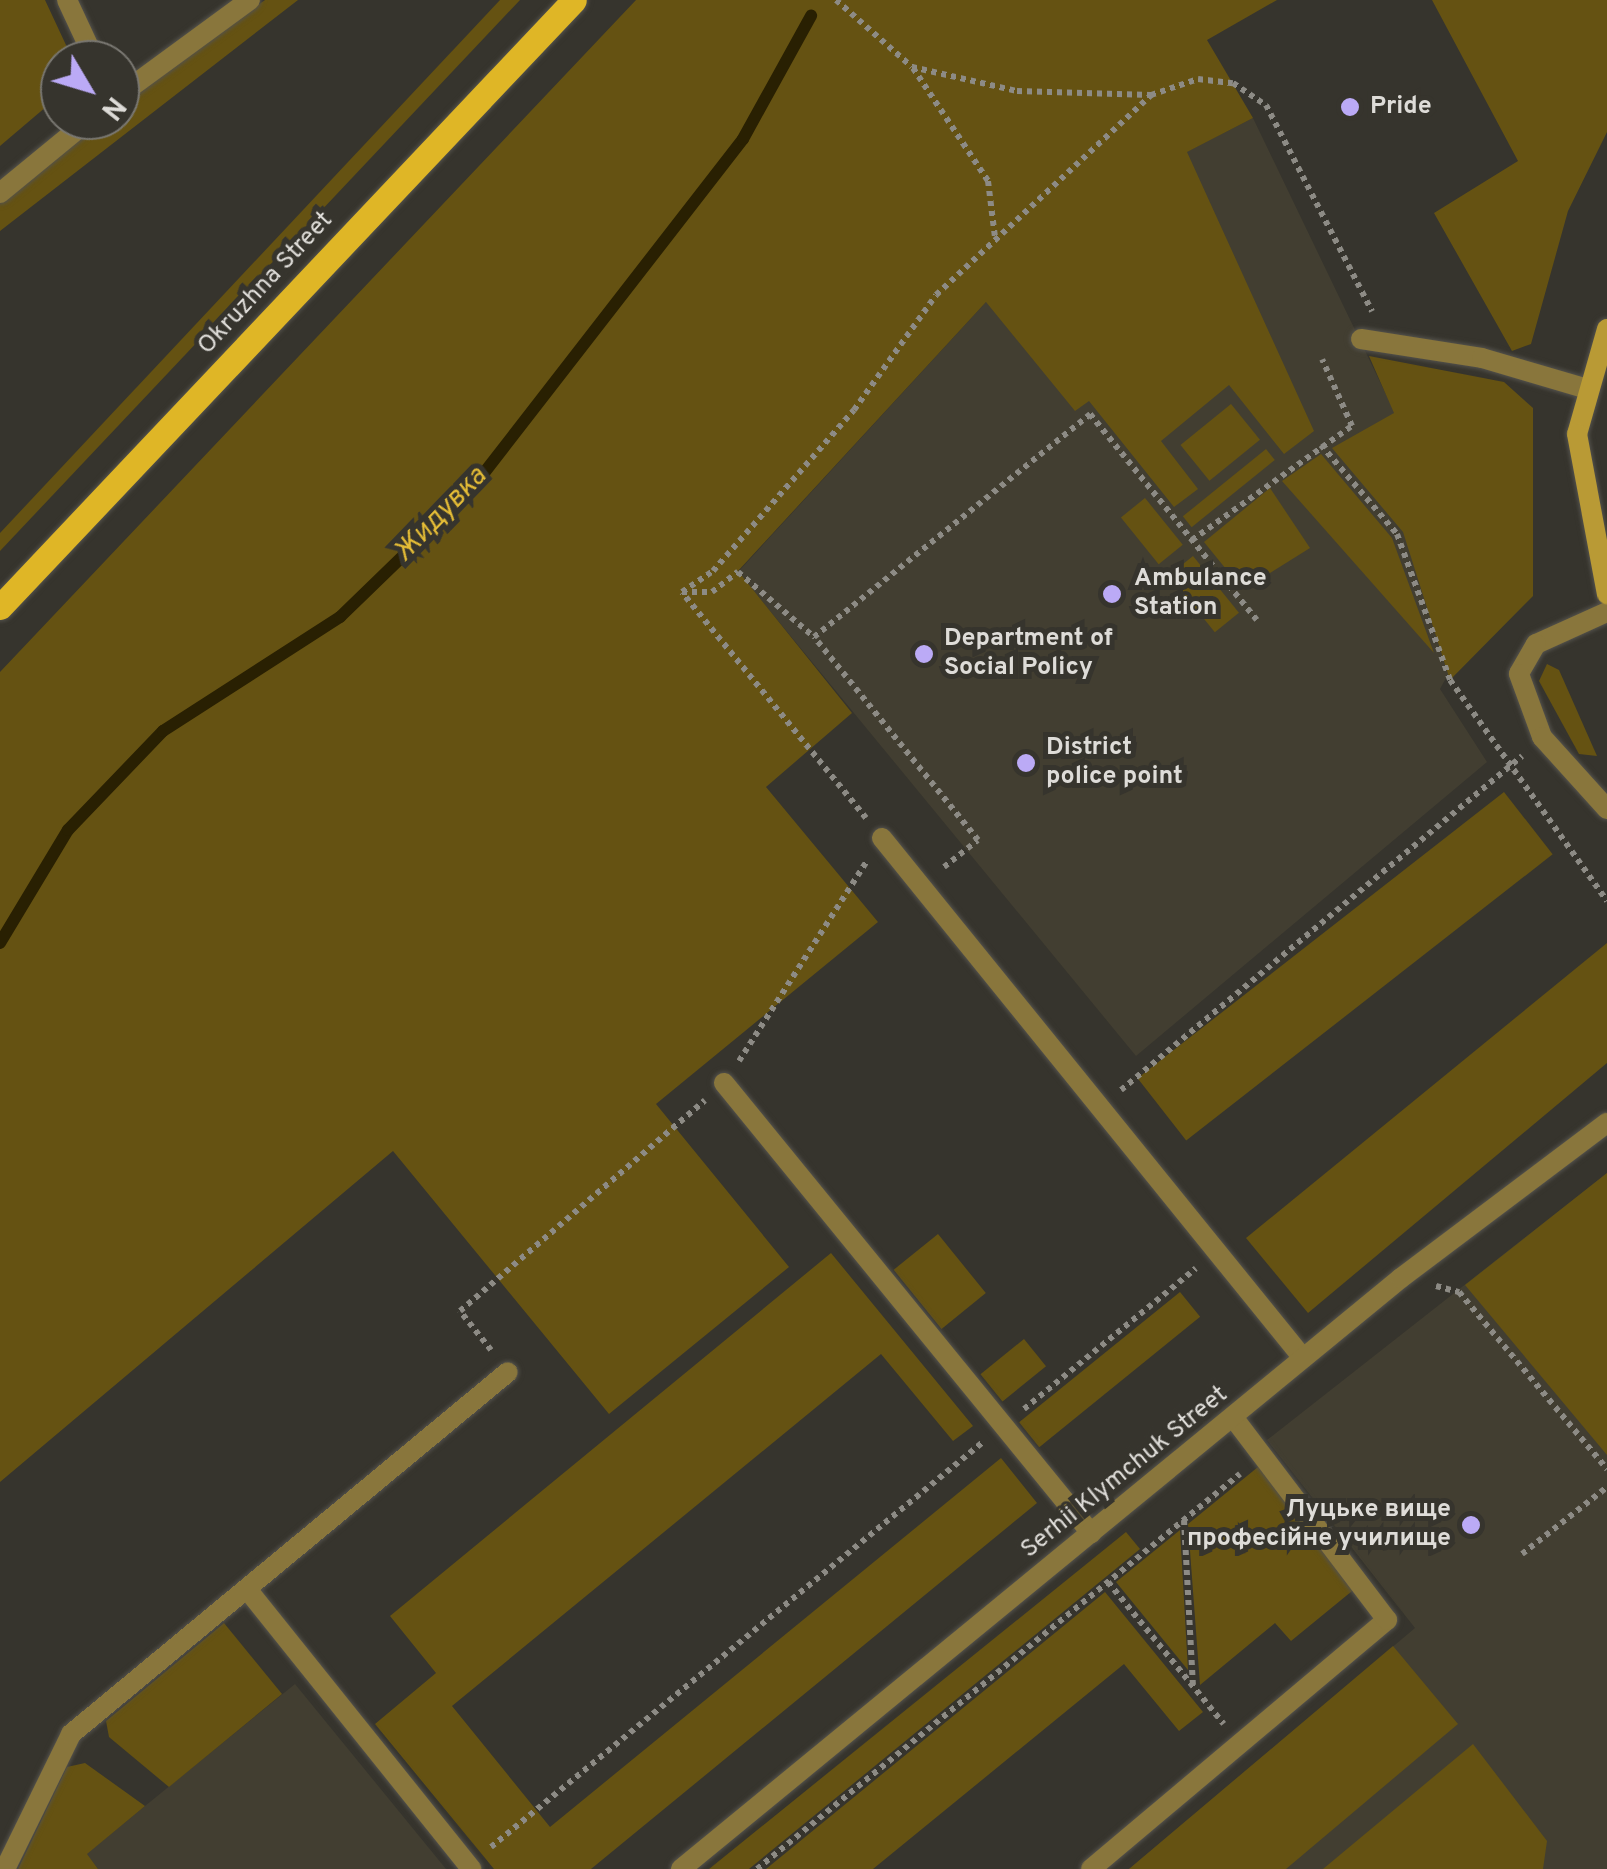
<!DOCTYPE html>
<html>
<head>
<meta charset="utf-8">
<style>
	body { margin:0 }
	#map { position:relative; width:1607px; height:1869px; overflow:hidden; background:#36342d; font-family:Overpass,sans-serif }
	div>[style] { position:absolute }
	.built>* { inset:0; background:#423e31 }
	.green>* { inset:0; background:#655212; transform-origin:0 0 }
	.stream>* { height:12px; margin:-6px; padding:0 6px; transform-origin:6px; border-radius:6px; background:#292002 }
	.path>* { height:6px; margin-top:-3px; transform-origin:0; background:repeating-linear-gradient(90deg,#8d8b85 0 5px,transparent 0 10px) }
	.roads { filter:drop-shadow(0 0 2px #54524c) drop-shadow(0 0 2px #54524c) }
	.service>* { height:20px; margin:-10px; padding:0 10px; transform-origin:10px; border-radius:10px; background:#89763c }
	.minor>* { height:20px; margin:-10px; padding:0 10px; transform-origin:10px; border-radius:10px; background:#89763c }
	.tertiary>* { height:20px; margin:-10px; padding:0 10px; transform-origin:10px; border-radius:10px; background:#89763c }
	.secondary>* { height:20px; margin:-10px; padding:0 10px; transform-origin:10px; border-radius:10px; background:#b99a35 }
	.primary>* { height:25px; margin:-12.5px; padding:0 12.5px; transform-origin:12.5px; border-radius:12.5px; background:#dfb626 }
	.dots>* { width:28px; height:28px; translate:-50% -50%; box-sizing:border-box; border:5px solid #36342d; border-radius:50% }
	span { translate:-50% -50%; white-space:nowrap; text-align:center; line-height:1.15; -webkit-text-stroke:10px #36342d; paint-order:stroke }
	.poi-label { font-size:25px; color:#dedcd8; font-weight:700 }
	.left { translate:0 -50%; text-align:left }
	.right { translate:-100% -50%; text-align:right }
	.street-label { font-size:25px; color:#dedcd8 }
	.water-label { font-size:28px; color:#e4bc36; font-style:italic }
	.north { position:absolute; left:40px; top:40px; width:100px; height:100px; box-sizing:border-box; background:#36342d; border:2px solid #797771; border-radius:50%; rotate:128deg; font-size:28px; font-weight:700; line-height:40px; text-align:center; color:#dedcd8 }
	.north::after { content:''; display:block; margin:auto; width:35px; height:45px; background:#bbaaf6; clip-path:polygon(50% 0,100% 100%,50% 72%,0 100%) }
</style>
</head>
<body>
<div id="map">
	<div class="built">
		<div style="clip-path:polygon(1253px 118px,1395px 413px,1452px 667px,1440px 689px,1487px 762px,1136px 1056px,738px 572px,986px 302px,1186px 152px)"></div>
		<div style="clip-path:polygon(1607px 1173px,1607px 1869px,1129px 1869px,1415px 1628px,1267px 1440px)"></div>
		<div style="clip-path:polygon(295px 1684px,446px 1869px,98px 1869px,86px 1854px)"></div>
	</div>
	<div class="green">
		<div style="clip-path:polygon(0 0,45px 0,73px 60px,60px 60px,60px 95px,0 146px)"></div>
		<div style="clip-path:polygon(265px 0,298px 0,0 231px,0 203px,104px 120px,120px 120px,120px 107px)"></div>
		<div style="clip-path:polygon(500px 0,520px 0,0 551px,0 533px)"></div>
		<div style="clip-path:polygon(636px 0,1277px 0,1207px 40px,1253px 118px,1187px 152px,1314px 431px,1284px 454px,1229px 385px,1161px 441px,1198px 489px,1174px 507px,1089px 401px,1075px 411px,986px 302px,738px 571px,852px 713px,766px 787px,878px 922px,656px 1104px,789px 1267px,609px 1414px,393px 1151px,0 1482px,0 672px)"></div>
		<div style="clip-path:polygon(1432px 0,1607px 0,1607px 132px,1568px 211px,1531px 344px,1512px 351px,1434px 213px,1518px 161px)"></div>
		<div style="clip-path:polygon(1369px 356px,1504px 382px,1533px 408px,1533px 596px,1450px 680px,1403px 532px,1332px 448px,1394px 413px)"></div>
		<div style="left:1231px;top:404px;width:46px;height:65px;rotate:51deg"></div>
		<div style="left:1266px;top:449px;width:14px;height:107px;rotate:51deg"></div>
		<div style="clip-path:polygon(1321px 454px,1392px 538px,1434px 653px,1282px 481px)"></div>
		<div style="clip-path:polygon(1270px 488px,1310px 548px,1243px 590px,1204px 542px)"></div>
		<div style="left:1145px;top:498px;width:60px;height:31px;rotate:51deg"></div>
		<div style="left:1193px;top:556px;width:73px;height:31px;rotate:51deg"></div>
		<div style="clip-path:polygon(1547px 664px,1559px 670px,1597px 756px,1579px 754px,1539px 681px)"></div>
		<div style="left:1504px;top:792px;width:79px;height:465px;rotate:52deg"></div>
		<div style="clip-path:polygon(1607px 943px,1607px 1063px,1308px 1313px,1246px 1238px)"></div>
		<div style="clip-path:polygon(1607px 1173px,1607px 1455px,1465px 1285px)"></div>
		<div style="left:938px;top:1234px;width:76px;height:57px;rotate:51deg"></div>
		<div style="clip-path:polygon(831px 1253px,973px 1426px,953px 1441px,881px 1354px,452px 1706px,550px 1827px,1001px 1458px,1037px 1503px,591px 1869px,494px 1869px,375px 1724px,436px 1673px,390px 1616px)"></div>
		<div style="left:1180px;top:1292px;width:32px;height:207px;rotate:51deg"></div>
		<div style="left:1024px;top:1339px;width:35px;height:56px;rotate:51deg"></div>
		<div style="clip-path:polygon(1258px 1467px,1357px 1587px,1291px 1641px,1275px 1623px,1200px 1685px,1188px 1524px)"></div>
		<div style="clip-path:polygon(1180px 1530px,1188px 1670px,1116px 1582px)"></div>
		<div style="clip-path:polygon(1126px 1532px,1140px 1549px,749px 1869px,709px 1869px)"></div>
		<div style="clip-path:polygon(1105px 1592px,1203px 1712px,1179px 1731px,1124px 1664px,873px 1869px,766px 1869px)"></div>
		<div style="clip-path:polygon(224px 1623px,282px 1694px,169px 1787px,109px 1737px,106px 1721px)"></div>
		<div style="clip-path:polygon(1393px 1646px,1458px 1724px,1286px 1869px,1129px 1869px)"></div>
		<div style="clip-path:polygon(1473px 1744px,1547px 1841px,1543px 1869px,1323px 1869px)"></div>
		<div style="clip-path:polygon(85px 1763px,145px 1806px,87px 1854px,98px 1869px,18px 1869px,67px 1767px)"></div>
	</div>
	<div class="stream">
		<div style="left:0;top:943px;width:132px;rotate:-59deg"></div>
		<div style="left:68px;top:830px;width:137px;rotate:-46.2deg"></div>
		<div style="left:163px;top:731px;width:211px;rotate:-32.8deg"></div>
		<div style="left:340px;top:617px;width:181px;rotate:-44.1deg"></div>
		<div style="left:470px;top:491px;width:445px;rotate:-52.2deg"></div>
		<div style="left:743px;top:139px;width:141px;rotate:-61.1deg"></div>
	</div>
	<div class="path">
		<div style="left:836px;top:0;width:101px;rotate:41.4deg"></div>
		<div style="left:912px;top:67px;width:108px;rotate:12.9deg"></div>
		<div style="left:1017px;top:91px;width:134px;rotate:1.7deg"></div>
		<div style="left:1151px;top:95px;width:50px;rotate:-18.8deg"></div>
		<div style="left:1198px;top:79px;width:35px;rotate:7deg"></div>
		<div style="left:1233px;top:83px;width:40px;rotate:34deg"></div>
		<div style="left:1266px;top:105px;width:232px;rotate:62.8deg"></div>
		<div style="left:913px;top:68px;width:136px;rotate:56.4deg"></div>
		<div style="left:988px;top:181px;width:56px;rotate:82.9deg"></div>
		<div style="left:1321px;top:445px;width:117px;rotate:49.5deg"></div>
		<div style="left:1397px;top:534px;width:155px;rotate:70deg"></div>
		<div style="left:1450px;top:680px;width:271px;rotate:54.6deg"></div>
		<div style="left:1192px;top:540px;width:196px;rotate:-35.5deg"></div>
		<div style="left:1352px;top:426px;width:73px;rotate:-114.1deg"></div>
		<div style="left:682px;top:592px;width:30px"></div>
		<div style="left:712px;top:592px;width:33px;rotate:-38deg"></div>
		<div style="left:738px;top:572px;width:100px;rotate:40.5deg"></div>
		<div style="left:866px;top:818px;width:291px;rotate:-129.2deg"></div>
		<div style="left:682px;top:592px;width:37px;rotate:-34deg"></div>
		<div style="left:713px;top:571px;width:214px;rotate:-48.8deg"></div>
		<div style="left:854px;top:410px;width:141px;rotate:-54.5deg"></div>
		<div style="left:936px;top:295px;width:294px;rotate:-42.9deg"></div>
		<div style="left:944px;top:867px;width:43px;rotate:-38.5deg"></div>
		<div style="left:978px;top:840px;width:261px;rotate:-128.9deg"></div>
		<div style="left:814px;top:637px;width:355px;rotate:-38.9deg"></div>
		<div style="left:1090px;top:414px;width:265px;rotate:51deg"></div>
		<div style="left:739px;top:1061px;width:237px;rotate:-57.4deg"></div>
		<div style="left:1121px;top:1090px;width:522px;rotate:-39.79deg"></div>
		<div style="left:1436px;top:1286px;width:24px;rotate:15deg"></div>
		<div style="left:1459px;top:1292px;width:231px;rotate:50.1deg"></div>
		<div style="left:491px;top:1350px;width:50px;rotate:-128.5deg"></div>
		<div style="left:460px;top:1311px;width:323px;rotate:-40.7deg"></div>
		<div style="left:1024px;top:1409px;width:222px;rotate:-39.3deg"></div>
		<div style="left:1184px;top:1520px;width:165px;rotate:86.9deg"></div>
		<div style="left:1522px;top:1554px;width:108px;rotate:-38.2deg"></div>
		<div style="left:1108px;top:1582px;width:183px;rotate:50.8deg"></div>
		<div style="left:491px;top:1847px;width:637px;rotate:-39.46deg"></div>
		<div style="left:757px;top:1869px;width:624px;rotate:-39.28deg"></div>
	</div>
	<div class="roads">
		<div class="service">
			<div style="left:1361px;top:339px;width:122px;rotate:8.9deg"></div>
			<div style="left:1482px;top:358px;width:106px;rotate:16.4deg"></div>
			<div style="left:1607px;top:612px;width:78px;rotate:155.7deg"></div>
			<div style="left:1536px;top:644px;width:34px;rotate:120deg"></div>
			<div style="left:1519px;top:674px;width:67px;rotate:69.9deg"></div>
			<div style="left:1542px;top:737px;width:97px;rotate:47.9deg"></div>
			<div style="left:882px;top:838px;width:669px;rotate:51.01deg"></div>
			<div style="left:724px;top:1083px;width:581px;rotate:50.8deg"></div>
			<div style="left:247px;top:1589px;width:359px;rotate:51.3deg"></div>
			<div style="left:5px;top:1869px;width:150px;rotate:-63.9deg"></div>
			<div style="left:71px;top:1734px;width:567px;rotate:-39.64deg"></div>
			<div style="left:1091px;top:1869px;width:387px;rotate:-40.1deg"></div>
			<div style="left:1387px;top:1620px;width:255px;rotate:-127.2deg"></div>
		</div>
		<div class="minor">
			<div style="left:67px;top:0;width:66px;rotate:65deg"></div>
			<div style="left:120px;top:95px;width:161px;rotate:-36.2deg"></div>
			<div style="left:0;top:193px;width:115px;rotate:-39.4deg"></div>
		</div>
		<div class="tertiary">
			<div style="left:681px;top:1869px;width:931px;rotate:-39.38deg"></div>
			<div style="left:1401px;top:1278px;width:258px;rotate:-37deg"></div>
		</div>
		<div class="secondary">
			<div style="left:1607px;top:329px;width:109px;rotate:105.9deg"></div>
			<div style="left:1577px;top:434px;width:163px;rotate:79.4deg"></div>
		</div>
		<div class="primary">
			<div style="left:0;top:607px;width:835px;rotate:-46.6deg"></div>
		</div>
	</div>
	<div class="dots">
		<div style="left:1350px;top:107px;background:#bbaaf6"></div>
		<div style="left:1112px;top:594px;background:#bbaaf6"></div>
		<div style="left:924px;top:654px;background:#bbaaf6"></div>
		<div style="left:1026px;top:763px;background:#bbaaf6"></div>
		<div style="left:1471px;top:1525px;background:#bbaaf6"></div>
	</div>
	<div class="poi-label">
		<span class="left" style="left:1370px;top:107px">Pride</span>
		<span class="left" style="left:1134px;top:594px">Ambulance<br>Station</span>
		<span class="left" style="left:944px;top:654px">Department of<br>Social Policy</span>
		<span class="left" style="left:1046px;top:763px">District<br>police point</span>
		<span class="right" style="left:1451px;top:1525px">Луцьке вище<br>професійне училище</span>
	</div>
	<div class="street-label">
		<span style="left:266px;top:284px;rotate:-47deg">Okruzhna Street</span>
		<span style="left:1125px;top:1473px;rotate:-39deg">Serhii Klymchuk Street</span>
	</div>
	<div class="water-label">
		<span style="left:441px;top:515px;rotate:-46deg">Жидувка</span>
	</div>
	<div class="north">N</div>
</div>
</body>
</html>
